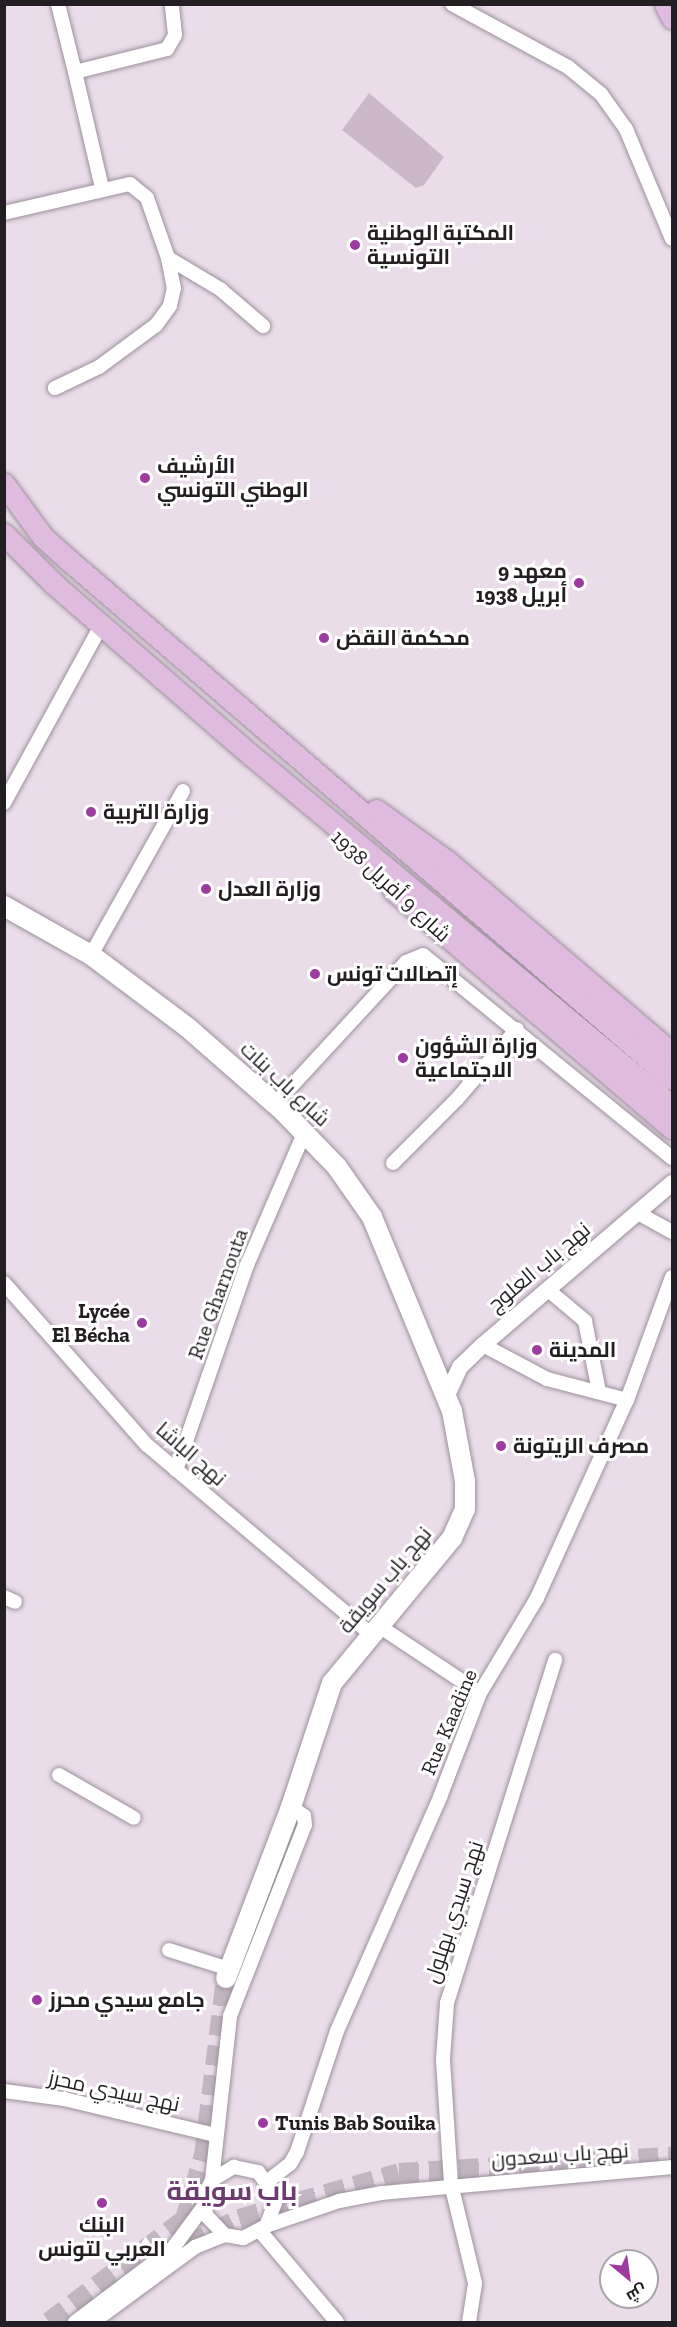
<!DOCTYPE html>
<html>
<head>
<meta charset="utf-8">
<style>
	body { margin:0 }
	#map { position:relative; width:677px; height:2327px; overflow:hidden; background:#eadce9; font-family:"Zilla Slab",Cairo,serif }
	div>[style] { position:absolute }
	.green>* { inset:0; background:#cbb8cb }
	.secondary-tunnel>* { height:20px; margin-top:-10px; transform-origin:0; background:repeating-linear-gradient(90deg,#c2b6c1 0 20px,transparent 0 30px) }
	.roads { filter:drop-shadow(0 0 2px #9c909c) drop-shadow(0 0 2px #9c909c) }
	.minor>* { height:14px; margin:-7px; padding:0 7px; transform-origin:7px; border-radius:7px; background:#fff }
	.tertiary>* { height:16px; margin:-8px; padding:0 8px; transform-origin:8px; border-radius:8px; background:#fff }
	.secondary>* { height:20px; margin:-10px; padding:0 10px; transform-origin:10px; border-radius:10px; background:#fff }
	.primary>* { height:21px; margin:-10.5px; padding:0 10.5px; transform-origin:10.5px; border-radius:10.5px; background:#dfbbe0 }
	.dots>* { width:16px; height:16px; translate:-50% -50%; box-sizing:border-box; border:3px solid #fff; border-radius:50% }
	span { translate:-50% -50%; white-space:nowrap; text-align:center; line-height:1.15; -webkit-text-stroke:6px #fff; paint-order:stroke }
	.poi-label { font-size:21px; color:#221e22; font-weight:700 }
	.left { translate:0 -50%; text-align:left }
	.right { translate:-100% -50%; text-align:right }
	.street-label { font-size:21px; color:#221e22 }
	.district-label { font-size:27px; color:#6d3c6f; font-weight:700 }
	.frame { position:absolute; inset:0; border:6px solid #221e22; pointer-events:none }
	.north { position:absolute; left:599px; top:2249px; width:60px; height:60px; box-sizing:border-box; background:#fff; border:2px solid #a7a5a7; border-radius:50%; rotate:151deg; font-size:16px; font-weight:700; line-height:24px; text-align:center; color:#221e22 }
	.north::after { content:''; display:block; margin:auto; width:21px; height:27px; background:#9d3ba1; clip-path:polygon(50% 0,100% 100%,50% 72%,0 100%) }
</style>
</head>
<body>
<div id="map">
	<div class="green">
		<div style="clip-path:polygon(369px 93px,444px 157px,424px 185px,416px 188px,342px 130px)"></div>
	</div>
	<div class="secondary-tunnel">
		<div style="left:161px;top:2259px;width:88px;rotate:-27.1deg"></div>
		<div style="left:239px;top:2219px;width:166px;rotate:-16deg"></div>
		<div style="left:399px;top:2173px;width:273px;rotate:-3.4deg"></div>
		<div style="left:49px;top:2322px;width:171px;rotate:-37.1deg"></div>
		<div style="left:185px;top:2219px;width:67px;rotate:-73.5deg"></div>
		<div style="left:204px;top:2155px;width:178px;rotate:-82.9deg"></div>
	</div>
	<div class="roads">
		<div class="minor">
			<div style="left:58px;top:4px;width:70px;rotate:76deg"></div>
			<div style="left:452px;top:4px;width:132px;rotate:28.5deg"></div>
			<div style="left:568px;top:67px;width:43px;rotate:39.3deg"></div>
			<div style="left:601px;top:94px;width:43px;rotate:54.5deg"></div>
			<div style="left:626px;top:129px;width:119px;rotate:67.3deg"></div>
			<div style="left:102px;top:188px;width:119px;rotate:-103.1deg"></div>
			<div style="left:75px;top:72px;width:95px;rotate:-14deg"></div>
			<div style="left:167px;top:49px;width:16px;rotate:-60deg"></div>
			<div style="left:175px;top:35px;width:31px;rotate:-96deg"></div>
			<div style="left:4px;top:213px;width:129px;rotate:-13deg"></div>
			<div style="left:130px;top:184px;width:22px;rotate:39deg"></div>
			<div style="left:147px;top:198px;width:64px;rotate:70.7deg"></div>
			<div style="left:168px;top:258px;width:31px;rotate:79deg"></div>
			<div style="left:174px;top:288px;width:18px;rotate:103deg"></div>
			<div style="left:170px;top:306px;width:24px;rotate:126deg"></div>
			<div style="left:156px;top:325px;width:71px;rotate:143.6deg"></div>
			<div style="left:99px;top:367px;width:49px;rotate:154.5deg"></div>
			<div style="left:168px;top:258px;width:61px;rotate:30.8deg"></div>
			<div style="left:220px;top:289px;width:57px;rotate:40.7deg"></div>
			<div style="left:4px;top:803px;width:202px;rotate:-61.3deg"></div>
			<div style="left:91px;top:955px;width:188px;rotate:-60.7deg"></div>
			<div style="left:275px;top:1104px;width:193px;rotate:-47.3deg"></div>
			<div style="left:406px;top:962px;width:18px;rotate:-22deg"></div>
			<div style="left:423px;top:955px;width:321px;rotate:39.2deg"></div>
			<div style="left:393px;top:1163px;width:91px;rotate:-45deg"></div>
			<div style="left:457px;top:1099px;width:92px;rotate:-49.4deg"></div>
			<div style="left:638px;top:1213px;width:39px;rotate:29deg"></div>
			<div style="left:4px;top:1283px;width:216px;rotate:48.6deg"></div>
			<div style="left:147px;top:1445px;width:293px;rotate:40.2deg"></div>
			<div style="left:547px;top:1289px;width:50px;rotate:40.1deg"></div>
			<div style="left:585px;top:1321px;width:72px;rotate:78.8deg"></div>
			<div style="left:483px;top:1345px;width:72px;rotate:28deg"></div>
			<div style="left:547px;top:1379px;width:83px;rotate:14.7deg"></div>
			<div style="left:176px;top:1470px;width:217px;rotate:-70.9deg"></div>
			<div style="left:247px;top:1265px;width:144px;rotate:-66.6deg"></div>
			<div style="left:4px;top:1597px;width:12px;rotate:24deg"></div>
			<div style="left:379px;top:1626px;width:121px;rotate:33.6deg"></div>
			<div style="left:59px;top:1775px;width:86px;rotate:29.8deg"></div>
			<div style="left:169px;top:1950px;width:63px;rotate:17.6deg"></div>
			<div style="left:4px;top:2091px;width:61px;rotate:7.6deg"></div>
			<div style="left:64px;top:2099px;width:155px;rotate:13.4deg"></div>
			<div style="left:212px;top:2180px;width:26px;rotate:-31deg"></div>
			<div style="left:234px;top:2167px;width:25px;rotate:12deg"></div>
			<div style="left:258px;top:2172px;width:25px;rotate:53deg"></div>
			<div style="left:273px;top:2192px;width:11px;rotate:80deg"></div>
			<div style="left:275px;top:2203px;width:25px;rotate:111deg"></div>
			<div style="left:266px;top:2226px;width:26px;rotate:152deg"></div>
			<div style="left:243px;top:2238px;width:18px;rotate:-171deg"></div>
			<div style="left:225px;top:2235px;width:28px;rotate:-134deg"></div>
			<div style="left:206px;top:2215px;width:18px;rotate:-96deg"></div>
			<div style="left:204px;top:2197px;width:19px;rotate:-65deg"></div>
			<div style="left:212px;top:2180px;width:165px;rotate:-83.7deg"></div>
			<div style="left:230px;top:2016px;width:205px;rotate:-68.6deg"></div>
			<div style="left:305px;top:1825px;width:9px;rotate:-96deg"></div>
			<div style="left:304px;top:1816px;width:16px;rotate:-145deg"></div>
			<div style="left:268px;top:2181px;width:28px;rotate:-38deg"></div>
			<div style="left:290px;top:2164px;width:14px;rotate:-60deg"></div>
			<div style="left:297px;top:2152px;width:127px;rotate:-71.7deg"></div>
			<div style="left:337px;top:2031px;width:256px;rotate:-66.2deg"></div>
			<div style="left:440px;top:1797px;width:111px;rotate:-69deg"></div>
			<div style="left:480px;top:1693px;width:111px;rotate:-59deg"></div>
			<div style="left:537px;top:1598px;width:217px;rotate:-65.6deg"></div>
			<div style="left:627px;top:1400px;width:131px;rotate:-69.9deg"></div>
			<div style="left:266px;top:2226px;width:77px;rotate:-18.9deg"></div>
			<div style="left:339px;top:2201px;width:44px;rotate:-10.5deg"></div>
			<div style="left:382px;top:2193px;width:291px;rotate:-5.1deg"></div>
			<div style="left:260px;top:2231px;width:119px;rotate:49.8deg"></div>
			<div style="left:75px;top:2322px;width:123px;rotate:-37.1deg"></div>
			<div style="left:173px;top:2248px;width:52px;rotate:-53.6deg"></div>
			<div style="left:93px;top:2322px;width:127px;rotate:-36.3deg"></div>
			<div style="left:195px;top:2247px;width:32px;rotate:-22deg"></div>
			<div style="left:469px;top:2322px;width:39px;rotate:-81deg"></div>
			<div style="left:475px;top:2283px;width:102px;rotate:-103.6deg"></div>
			<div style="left:451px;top:2184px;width:125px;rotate:-93.7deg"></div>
			<div style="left:443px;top:2059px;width:56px;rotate:-85.9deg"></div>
			<div style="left:447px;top:2003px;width:360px;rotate:-72.5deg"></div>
		</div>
		<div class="tertiary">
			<div style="left:447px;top:1395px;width:31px;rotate:-65deg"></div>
			<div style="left:460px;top:1367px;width:32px;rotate:-44deg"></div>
			<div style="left:483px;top:1345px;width:249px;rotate:-40.6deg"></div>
		</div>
		<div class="secondary">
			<div style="left:4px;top:906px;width:100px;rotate:29.4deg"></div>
			<div style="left:91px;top:955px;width:120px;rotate:36.9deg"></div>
			<div style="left:187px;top:1027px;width:128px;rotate:41.2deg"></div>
			<div style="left:283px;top:1111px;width:78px;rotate:46deg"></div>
			<div style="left:337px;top:1167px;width:61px;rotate:55deg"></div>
			<div style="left:372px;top:1217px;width:210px;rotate:67.6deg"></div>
			<div style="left:452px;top:1411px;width:71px;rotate:79.5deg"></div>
			<div style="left:465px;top:1481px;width:28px;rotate:90deg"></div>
			<div style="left:465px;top:1509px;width:32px;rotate:114deg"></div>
			<div style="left:452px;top:1538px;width:188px;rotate:129.6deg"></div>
			<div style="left:332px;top:1683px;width:131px;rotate:108.3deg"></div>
			<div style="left:291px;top:1807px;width:183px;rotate:110.8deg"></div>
		</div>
		<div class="primary">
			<div style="left:665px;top:4px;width:16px;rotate:63deg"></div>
			<div style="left:4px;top:484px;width:66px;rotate:53.7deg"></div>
			<div style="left:43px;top:537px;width:39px;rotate:42deg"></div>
			<div style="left:72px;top:563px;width:791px;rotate:40.7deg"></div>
			<div style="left:4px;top:534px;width:71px;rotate:45deg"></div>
			<div style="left:54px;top:584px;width:261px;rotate:41deg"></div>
			<div style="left:251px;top:755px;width:548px;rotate:39.82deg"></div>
			<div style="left:376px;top:810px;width:87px;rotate:35.7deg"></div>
			<div style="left:447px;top:861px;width:296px;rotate:40.5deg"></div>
			<div style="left:393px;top:890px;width:367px;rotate:40.5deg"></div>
		</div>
	</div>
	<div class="dots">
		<div style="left:355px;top:245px;background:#9d3ba1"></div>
		<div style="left:145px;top:478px;background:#9d3ba1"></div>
		<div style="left:579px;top:583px;background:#9d3ba1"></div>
		<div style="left:324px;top:638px;background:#9d3ba1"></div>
		<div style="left:91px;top:812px;background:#9d3ba1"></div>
		<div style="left:206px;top:889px;background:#9d3ba1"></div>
		<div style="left:315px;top:974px;background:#9d3ba1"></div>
		<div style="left:403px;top:1058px;background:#9d3ba1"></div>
		<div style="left:142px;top:1323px;background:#9d3ba1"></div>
		<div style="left:537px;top:1350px;background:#9d3ba1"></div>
		<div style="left:501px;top:1446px;background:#9d3ba1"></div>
		<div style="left:37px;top:2000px;background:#9d3ba1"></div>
		<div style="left:263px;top:2123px;background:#9d3ba1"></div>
		<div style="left:102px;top:2203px;background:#9d3ba1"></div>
	</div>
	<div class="poi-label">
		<span class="left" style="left:367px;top:245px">المكتبة الوطنية<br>التونسية</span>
		<span class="left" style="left:157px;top:478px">الأرشيف<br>الوطني التونسي</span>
		<span class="right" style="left:567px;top:583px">معهد 9<br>أبريل 1938</span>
		<span class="left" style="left:336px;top:638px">محكمة النقض</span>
		<span class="left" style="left:103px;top:812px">وزارة التربية</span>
		<span class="left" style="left:218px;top:889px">وزارة العدل</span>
		<span class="left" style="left:327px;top:974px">إتصالات تونس</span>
		<span class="left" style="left:415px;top:1058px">وزارة الشؤون<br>الاجتماعية</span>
		<span class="right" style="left:130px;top:1323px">Lycée<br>El Bécha</span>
		<span class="left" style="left:549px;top:1350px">المدينة</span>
		<span class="left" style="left:513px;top:1446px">مصرف الزيتونة</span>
		<span class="left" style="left:49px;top:2000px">جامع سيدي محرز</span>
		<span class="left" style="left:275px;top:2123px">Tunis Bab Souika</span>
		<span style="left:102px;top:2237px">البنك<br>العربي لتونس</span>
	</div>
	<div class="street-label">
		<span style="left:391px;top:886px;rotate:43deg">شارع 9 أفريل 1938</span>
		<span style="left:285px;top:1084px;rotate:43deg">شارع باب بنات</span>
		<span style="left:539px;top:1267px;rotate:-40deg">نهج باب العلوج</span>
		<span style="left:218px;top:1294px;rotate:-70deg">Rue Gharnouta</span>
		<span style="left:191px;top:1454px;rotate:41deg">نهج الباشا</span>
		<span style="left:385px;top:1580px;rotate:-50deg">نهج باب سويقة</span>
		<span style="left:449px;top:1722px;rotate:-67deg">Rue Kaadine</span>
		<span style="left:454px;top:1912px;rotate:-72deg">نهج سيدي بهلول</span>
		<span style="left:114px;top:2091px;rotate:12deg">نهج سيدي محرز</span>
		<span style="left:560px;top:2155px;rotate:-4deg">نهج باب سعدون</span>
	</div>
	<div class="district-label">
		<span style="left:232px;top:2192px">باب سويقة</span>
	</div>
	<div class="frame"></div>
	<div class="north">ش</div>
</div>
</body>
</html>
